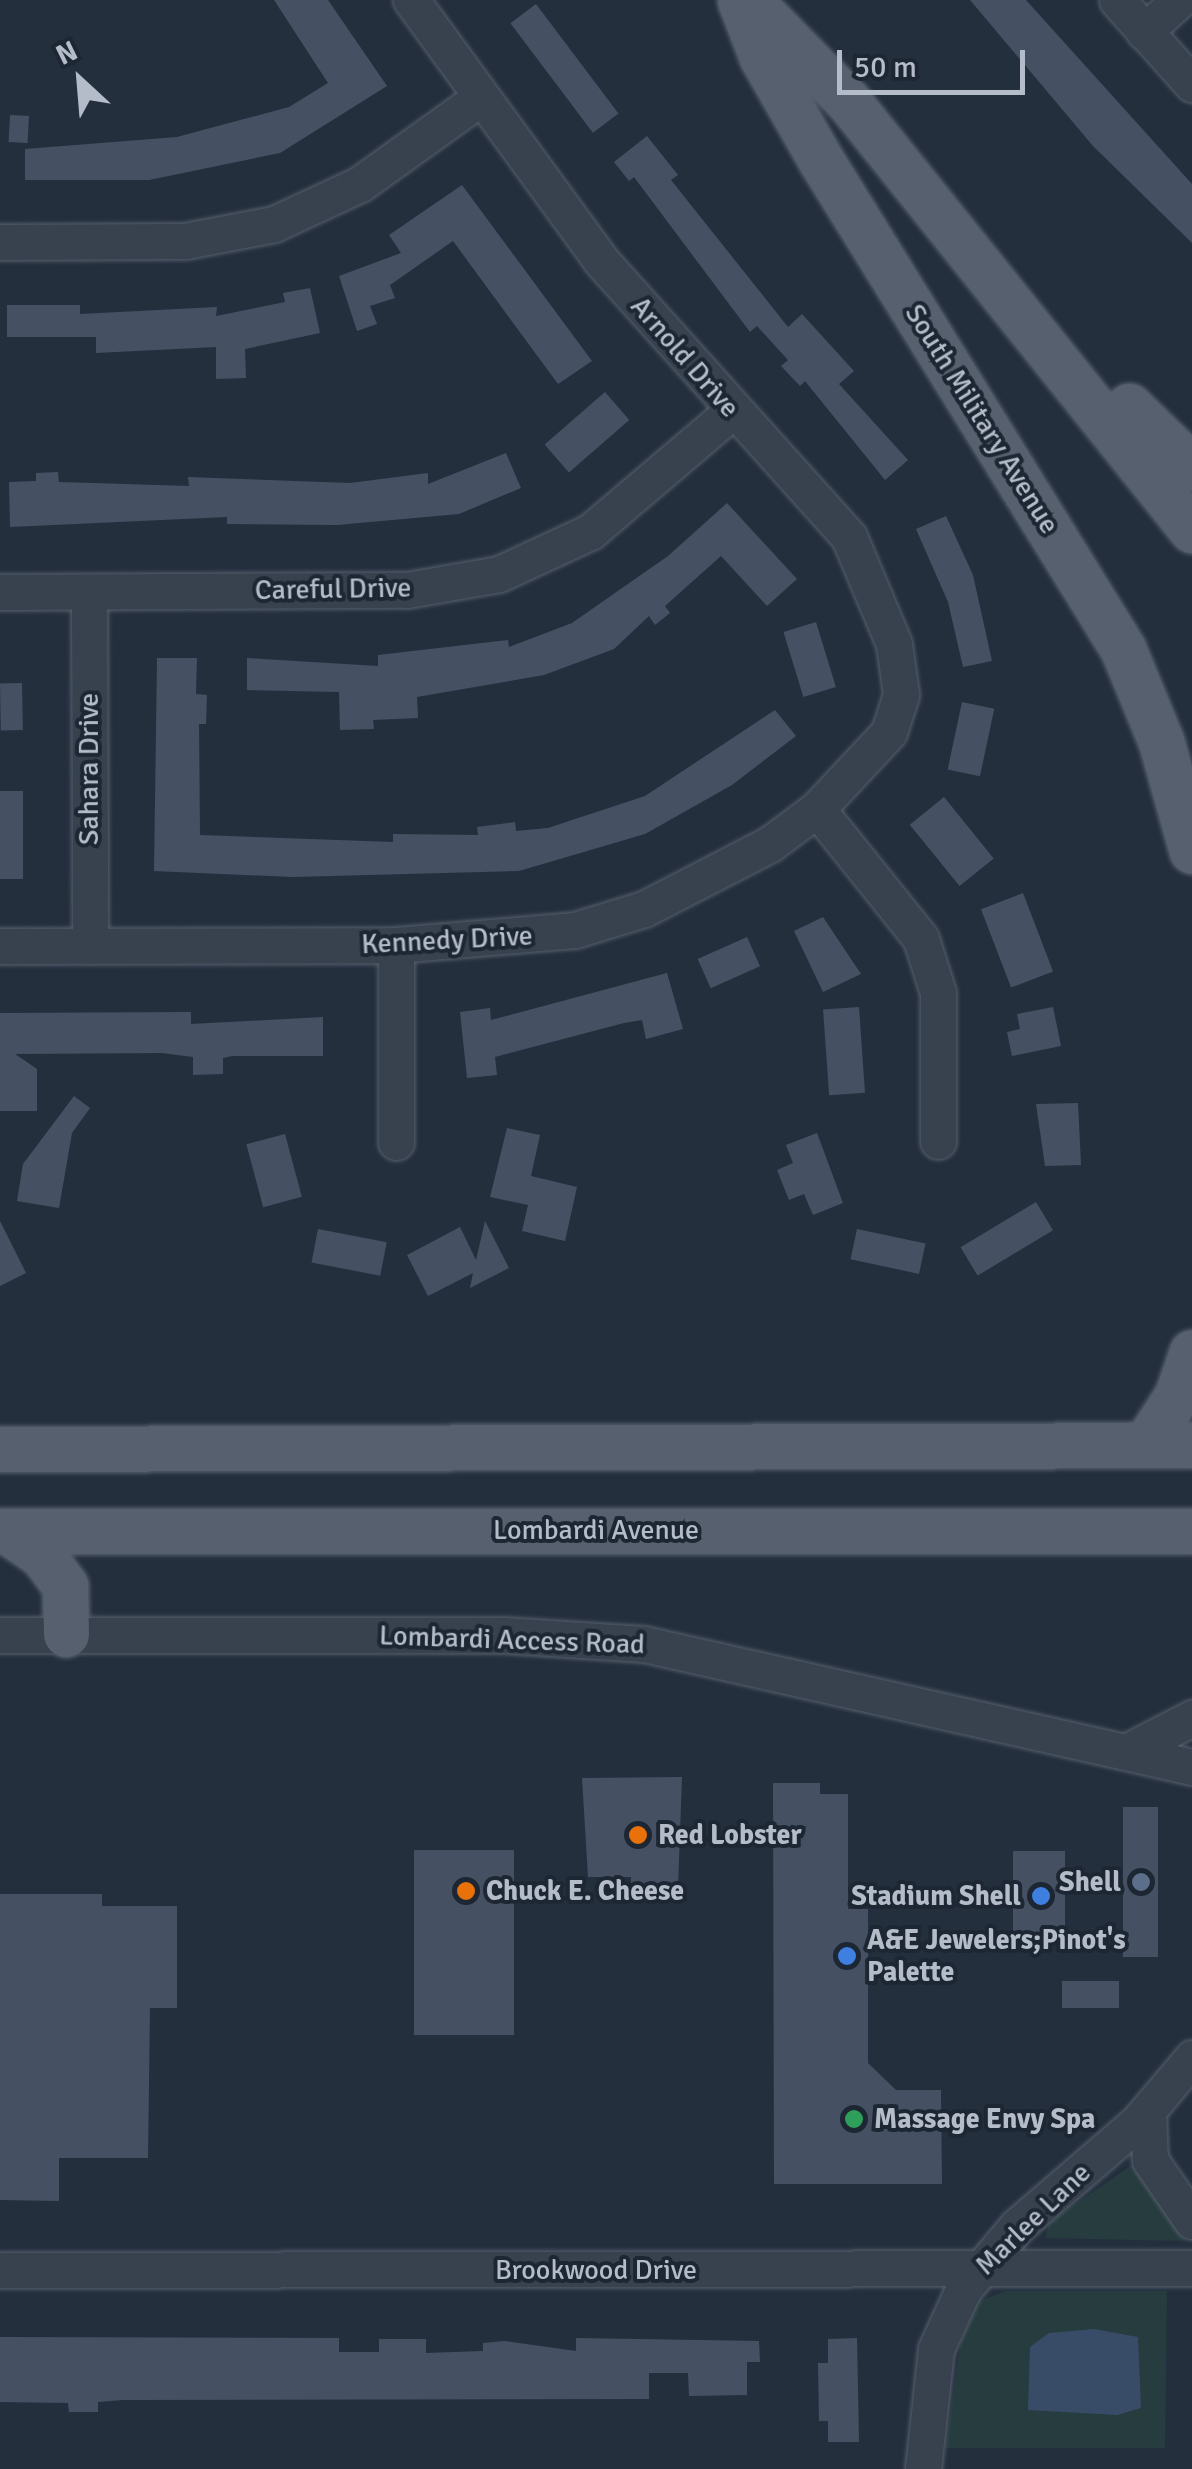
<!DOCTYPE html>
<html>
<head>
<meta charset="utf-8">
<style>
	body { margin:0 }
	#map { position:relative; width:1192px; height:2469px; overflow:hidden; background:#242f3e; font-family:Signika,sans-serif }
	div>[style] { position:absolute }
	.green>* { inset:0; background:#263c3f }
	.water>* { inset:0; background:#394c67 }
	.building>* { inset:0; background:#455162; transform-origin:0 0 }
	.roads { filter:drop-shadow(0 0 2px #565f6c) drop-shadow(0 0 2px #565f6c) }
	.minor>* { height:35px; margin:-17.5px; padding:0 17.5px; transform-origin:17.5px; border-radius:17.5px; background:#38414e }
	.major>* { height:45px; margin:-22.5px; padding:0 22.5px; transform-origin:22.5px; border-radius:22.5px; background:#56606e }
	.dots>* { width:28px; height:28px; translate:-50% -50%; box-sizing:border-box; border:5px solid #1d2633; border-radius:50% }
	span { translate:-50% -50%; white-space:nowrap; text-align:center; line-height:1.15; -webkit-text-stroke:8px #1d2633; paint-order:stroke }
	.street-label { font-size:28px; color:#b4bcc9 }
	.poi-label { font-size:28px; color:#b4bcc9; font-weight:700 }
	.left { translate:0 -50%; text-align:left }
	.right { translate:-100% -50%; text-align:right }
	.north { position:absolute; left:30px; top:30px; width:100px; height:100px; -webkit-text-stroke:8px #1d2633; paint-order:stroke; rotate:334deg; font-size:28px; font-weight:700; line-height:40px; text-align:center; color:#b4bcc9 }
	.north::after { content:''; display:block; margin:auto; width:35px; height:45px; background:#b4bcc9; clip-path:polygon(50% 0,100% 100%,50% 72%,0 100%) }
	.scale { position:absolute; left:837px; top:50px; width:188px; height:45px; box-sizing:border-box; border:5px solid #b4bcc9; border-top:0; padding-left:12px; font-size:30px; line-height:35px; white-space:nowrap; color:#b4bcc9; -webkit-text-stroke:8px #1d2633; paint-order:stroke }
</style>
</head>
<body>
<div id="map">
	<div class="green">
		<div style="clip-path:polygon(1133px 2164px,1187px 2234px,1184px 2241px,1045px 2238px,1049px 2223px)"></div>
		<div style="clip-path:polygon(1005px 2291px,1167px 2291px,1165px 2448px,945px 2448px,961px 2341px,979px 2301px)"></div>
	</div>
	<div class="water">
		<div style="clip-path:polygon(1094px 2329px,1138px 2337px,1141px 2408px,1117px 2415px,1028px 2410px,1030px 2347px,1049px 2333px)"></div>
	</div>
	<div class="building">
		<div style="clip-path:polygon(274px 0,328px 0,387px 86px,280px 153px,149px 180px,25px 180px,25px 149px,177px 137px,289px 107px,328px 83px)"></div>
		<div style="clip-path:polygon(970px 0,1026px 0,1192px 184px,1192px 243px,1093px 146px)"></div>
		<div style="left:536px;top:4px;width:137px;height:32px;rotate:53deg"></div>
		<div style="left:10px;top:115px;width:19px;height:27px;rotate:3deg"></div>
		<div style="clip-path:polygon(647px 136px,678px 175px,671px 180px,788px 327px,802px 314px,854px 371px,839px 384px,908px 460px,885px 480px,805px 381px,800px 386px,781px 366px,788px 360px,757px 326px,750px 332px,634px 177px,629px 181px,614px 162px)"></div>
		<div style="clip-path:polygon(462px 185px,592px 361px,558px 384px,453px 241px,390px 285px,395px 298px,370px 306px,377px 324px,357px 331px,339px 276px,401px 253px,389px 235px)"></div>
		<div style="clip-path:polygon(310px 288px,320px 333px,245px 349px,246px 378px,216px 379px,216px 347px,96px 353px,96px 337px,7px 337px,7px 305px,80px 305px,80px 314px,217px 307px,216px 316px,285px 302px,283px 293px)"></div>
		<div style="left:605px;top:392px;width:37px;height:80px;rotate:49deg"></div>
		<div style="clip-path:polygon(506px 453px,521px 488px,459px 514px,337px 525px,227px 524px,227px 517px,10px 527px,9px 482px,36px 481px,36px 473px,58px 472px,59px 482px,189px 486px,188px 477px,350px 483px,428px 473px,428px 484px)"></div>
		<div style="clip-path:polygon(727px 503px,797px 579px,767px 606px,721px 556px,665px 606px,670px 613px,655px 625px,649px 616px,614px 649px,544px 675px,417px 697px,418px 718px,373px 720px,374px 729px,340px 730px,339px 692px,247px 690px,247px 658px,378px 666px,378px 655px,508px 640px,509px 647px,572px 623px,668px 556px)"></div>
		<div style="clip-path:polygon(946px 516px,973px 575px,992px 661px,963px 667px,948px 602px,916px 529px)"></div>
		<div style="left:816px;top:622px;width:68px;height:34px;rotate:73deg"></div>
		<div style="clip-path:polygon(157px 658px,197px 658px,196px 694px,207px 695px,206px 724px,199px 724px,200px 835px,393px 842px,393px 834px,478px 835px,477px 827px,515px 822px,516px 831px,548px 828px,645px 796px,775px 710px,796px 736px,732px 785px,645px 834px,519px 871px,293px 877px,154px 871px)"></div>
		<div style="left:22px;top:683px;width:47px;height:22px;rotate:89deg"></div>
		<div style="left:962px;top:702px;width:33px;height:69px;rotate:12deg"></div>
		<div style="left:0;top:791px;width:23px;height:88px"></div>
		<div style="left:944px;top:797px;width:79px;height:44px;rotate:51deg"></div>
		<div style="left:1023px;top:893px;width:84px;height:45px;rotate:69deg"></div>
		<div style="clip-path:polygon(823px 917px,861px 974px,823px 992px,794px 931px)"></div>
		<div style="left:747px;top:937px;width:32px;height:54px;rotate:66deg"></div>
		<div style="clip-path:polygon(667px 973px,683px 1029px,646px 1039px,642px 1020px,624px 1023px,495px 1057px,497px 1075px,467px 1078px,460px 1012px,490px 1008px,491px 1020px)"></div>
		<div style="left:859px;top:1007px;width:86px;height:36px;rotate:86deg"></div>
		<div style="clip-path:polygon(1053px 1007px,1061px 1046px,1012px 1056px,1007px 1032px,1020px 1029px,1017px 1014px)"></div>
		<div style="clip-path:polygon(191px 1012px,191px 1024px,323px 1017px,323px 1056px,232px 1056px,223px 1058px,223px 1074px,193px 1075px,193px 1057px,162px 1053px,15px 1054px,37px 1069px,37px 1111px,0 1111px,0 1013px)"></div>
		<div style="clip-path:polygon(74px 1096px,90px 1108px,72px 1133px,59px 1208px,17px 1201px,23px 1164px)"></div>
		<div style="clip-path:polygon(1078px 1103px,1081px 1165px,1045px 1166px,1036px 1104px)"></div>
		<div style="clip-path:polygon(507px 1128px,540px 1135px,531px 1176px,577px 1187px,565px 1241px,522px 1231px,528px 1205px,490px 1197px)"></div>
		<div style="clip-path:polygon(817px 1133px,843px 1203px,813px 1215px,804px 1194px,789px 1200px,777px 1170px,793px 1163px,786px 1145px)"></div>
		<div style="left:285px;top:1134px;width:65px;height:40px;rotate:75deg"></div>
		<div style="left:1036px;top:1202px;width:33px;height:88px;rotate:59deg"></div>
		<div style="clip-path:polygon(0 1221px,26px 1273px,0 1286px)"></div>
		<div style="clip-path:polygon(485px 1221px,509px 1268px,470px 1288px,473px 1273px,428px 1296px,407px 1255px,460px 1227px,476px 1260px)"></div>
		<div style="left:318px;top:1229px;width:70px;height:34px;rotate:11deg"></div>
		<div style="left:857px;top:1229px;width:70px;height:31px;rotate:12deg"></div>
		<div style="clip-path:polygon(682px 1777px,678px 1888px,631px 1889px,631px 1877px,588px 1877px,582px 1778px)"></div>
		<div style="clip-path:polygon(773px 1783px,820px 1783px,820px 1794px,848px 1794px,848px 1909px,868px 1909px,868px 2063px,896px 2090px,941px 2090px,942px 2184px,774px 2184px)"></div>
		<div style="left:1158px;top:1807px;width:150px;height:35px;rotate:90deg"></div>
		<div style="left:414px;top:1850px;width:100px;height:185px"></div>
		<div style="left:1065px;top:1851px;width:91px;height:52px;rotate:90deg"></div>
		<div style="clip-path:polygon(0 1894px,102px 1894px,102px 1906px,177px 1906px,177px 2008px,150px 2008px,148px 2158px,59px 2158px,59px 2201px,0 2200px)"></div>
		<div style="left:1119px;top:1981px;width:27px;height:57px;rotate:90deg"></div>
		<div style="clip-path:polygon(0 2337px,339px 2338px,339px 2352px,379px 2352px,379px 2339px,426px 2339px,426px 2353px,483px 2351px,483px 2343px,504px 2341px,576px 2351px,576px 2338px,759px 2341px,760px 2362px,747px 2362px,747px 2395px,689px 2396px,688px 2373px,649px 2373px,649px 2399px,123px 2400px,98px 2402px,98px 2412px,69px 2412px,68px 2403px,0 2402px)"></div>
		<div style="clip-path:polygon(857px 2338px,859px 2442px,828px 2442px,828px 2421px,819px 2421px,818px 2363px,828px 2363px,828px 2339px)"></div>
	</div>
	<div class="roads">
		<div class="minor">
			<div style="left:1117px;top:0;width:113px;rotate:48.2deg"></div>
			<div style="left:1144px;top:32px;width:47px;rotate:-42.4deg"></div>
			<div style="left:0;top:242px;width:185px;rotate:-0.3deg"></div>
			<div style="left:185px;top:241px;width:91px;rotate:-10.8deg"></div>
			<div style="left:274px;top:224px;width:95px;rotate:-24.9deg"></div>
			<div style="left:360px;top:184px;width:148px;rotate:-35.6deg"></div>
			<div style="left:0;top:592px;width:407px;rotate:-0.3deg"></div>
			<div style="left:407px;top:590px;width:93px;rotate:-9.9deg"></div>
			<div style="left:499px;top:574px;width:100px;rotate:-24.8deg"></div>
			<div style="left:590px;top:532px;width:187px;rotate:-40.4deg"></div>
			<div style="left:89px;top:592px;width:354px;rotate:89.8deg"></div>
			<div style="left:817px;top:809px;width:166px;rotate:51.3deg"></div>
			<div style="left:921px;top:939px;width:57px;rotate:72.5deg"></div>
			<div style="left:938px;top:993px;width:148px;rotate:90deg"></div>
			<div style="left:396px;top:945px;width:197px;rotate:90deg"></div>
			<div style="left:0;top:946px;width:396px;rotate:-0.1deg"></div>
			<div style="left:396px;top:945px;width:180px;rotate:-4.8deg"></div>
			<div style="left:575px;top:930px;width:72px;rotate:-16.9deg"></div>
			<div style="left:644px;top:909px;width:142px;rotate:-27.3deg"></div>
			<div style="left:770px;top:844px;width:59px;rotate:-36.7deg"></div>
			<div style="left:817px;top:809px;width:105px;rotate:-46.9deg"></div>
			<div style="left:889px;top:732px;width:40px;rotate:-72deg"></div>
			<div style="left:901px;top:694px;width:50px;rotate:-98deg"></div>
			<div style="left:894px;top:644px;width:116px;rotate:-112.8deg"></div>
			<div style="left:849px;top:537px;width:373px;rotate:-131.9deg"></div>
			<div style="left:600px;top:259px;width:321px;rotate:-126.1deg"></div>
			<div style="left:0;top:1635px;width:504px"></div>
			<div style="left:504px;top:1635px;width:140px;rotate:3.7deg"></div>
			<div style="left:644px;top:1644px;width:562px;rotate:12.65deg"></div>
			<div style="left:1132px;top:1749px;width:68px;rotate:-27.3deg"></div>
			<div style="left:1148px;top:2111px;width:49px;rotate:87.7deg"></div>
			<div style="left:1150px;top:2160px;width:74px;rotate:55.5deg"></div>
			<div style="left:0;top:2270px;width:1192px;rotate:-0.1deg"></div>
			<div style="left:923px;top:2469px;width:121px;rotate:-83.8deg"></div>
			<div style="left:936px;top:2349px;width:65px;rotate:-65.4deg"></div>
			<div style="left:963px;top:2290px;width:84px;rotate:-49.8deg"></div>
			<div style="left:1017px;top:2226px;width:160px;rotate:-40.7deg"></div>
			<div style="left:1138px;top:2122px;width:84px;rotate:-49.8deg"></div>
		</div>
		<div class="major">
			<div style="left:740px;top:0;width:61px;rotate:68.9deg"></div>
			<div style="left:762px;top:57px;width:121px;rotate:60.3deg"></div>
			<div style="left:822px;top:162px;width:573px;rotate:58.28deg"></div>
			<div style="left:1123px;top:649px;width:100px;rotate:67.6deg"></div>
			<div style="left:1161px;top:741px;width:114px;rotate:74.3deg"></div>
			<div style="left:749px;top:0;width:141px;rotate:45.6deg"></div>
			<div style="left:848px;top:101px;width:550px;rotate:51.28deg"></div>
			<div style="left:1129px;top:406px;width:88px;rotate:44.1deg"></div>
			<div style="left:1145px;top:1445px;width:59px;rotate:-56.9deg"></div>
			<div style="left:1177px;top:1396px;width:46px;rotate:-71.2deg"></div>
			<div style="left:0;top:1449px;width:1192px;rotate:-0.19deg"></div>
			<div style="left:0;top:1531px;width:1192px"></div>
			<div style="left:7px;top:1531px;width:42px;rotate:34.4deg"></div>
			<div style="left:42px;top:1555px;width:39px;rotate:53deg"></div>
			<div style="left:65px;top:1586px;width:48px;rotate:88.8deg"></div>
		</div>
	</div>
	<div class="dots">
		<div style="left:638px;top:1835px;background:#e8710a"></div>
		<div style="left:1141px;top:1882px;background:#5c6f8a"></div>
		<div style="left:466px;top:1891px;background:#e8710a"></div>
		<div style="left:1041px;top:1896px;background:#3f7fe0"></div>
		<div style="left:847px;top:1956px;background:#3f7fe0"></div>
		<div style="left:854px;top:2119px;background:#2e9e5b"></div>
	</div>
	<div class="street-label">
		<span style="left:685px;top:357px;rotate:49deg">Arnold Drive</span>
		<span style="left:982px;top:419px;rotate:58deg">South Military Avenue</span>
		<span style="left:333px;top:589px;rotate:-1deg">Careful Drive</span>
		<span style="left:89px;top:769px;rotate:-90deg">Sahara Drive</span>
		<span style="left:447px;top:940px;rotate:-3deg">Kennedy Drive</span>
		<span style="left:596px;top:1530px">Lombardi Avenue</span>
		<span style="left:512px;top:1640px;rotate:2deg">Lombardi Access Road</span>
		<span style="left:1033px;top:2219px;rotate:-44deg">Marlee Lane</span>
		<span style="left:596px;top:2270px">Brookwood Drive</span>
	</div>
	<div class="poi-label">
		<span class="left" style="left:658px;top:1835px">Red Lobster</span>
		<span class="right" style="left:1121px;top:1882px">Shell</span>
		<span class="left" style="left:486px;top:1891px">Chuck E. Cheese</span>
		<span class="right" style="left:1021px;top:1896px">Stadium Shell</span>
		<span class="left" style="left:867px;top:1956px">A&amp;E Jewelers;Pinot's<br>Palette</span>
		<span class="left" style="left:874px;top:2119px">Massage Envy Spa</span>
	</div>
	<div class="north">N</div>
	<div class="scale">50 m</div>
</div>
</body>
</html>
